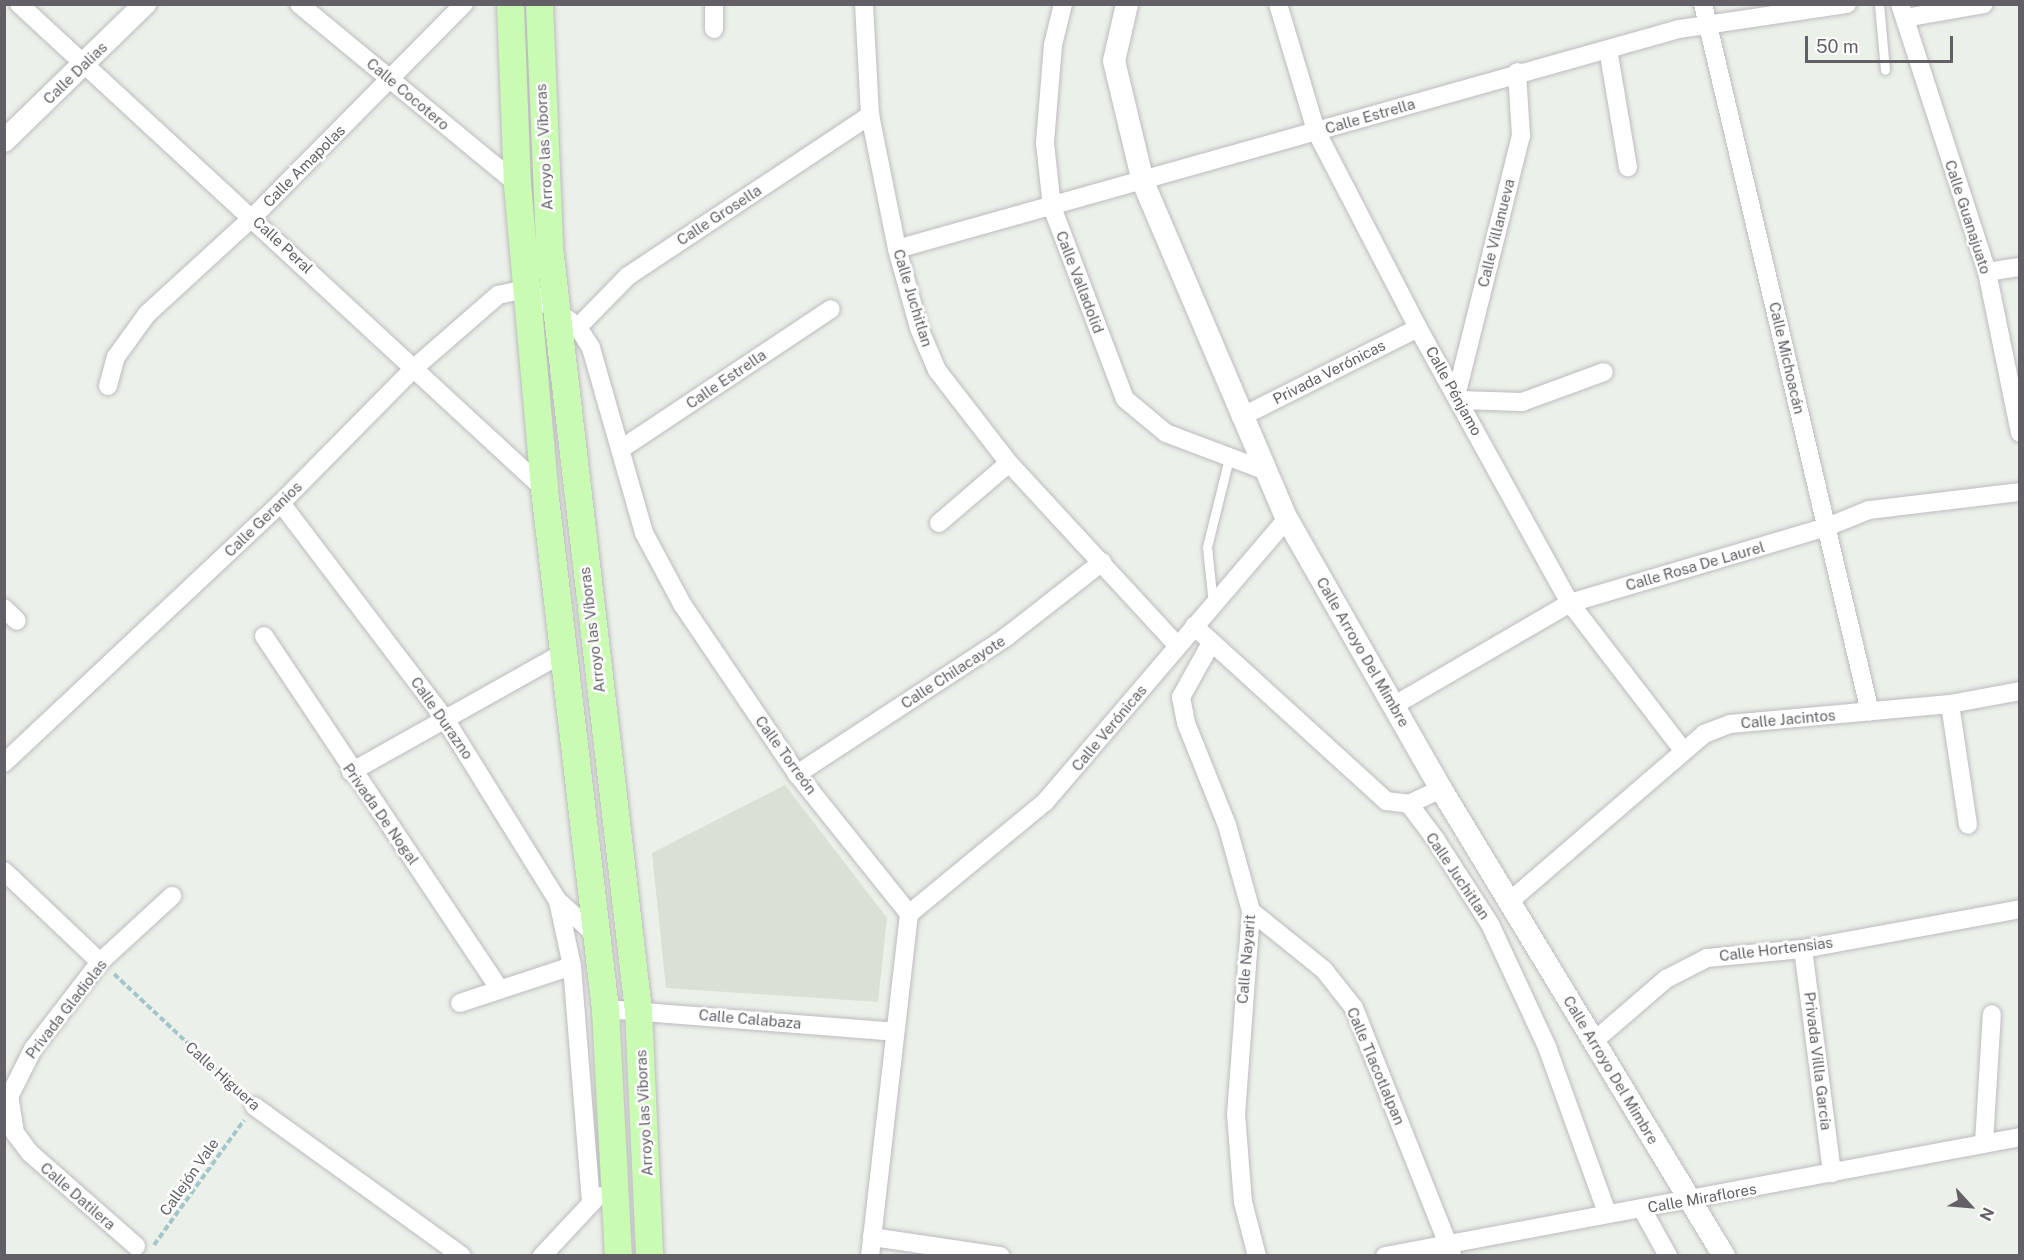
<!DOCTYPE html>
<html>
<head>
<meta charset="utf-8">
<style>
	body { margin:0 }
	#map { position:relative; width:2024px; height:1260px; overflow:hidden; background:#ebf0e8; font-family:"Public Sans",sans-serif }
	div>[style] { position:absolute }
	.education>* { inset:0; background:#dbe0d6 }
	.path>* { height:4px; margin-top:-2px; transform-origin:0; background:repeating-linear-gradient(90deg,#a3c6cc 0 6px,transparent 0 9px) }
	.roads { filter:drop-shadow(0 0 2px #bdbac0) drop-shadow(0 0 2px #bdbac0) }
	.service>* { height:9px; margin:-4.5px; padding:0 4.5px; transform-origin:4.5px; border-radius:4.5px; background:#fff }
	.minor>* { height:18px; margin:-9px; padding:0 9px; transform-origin:9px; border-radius:9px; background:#fff }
	.tertiary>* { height:22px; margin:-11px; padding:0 11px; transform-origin:11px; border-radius:11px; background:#fff }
	.primary>* { height:27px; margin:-13.5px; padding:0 13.5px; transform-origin:13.5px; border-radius:13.5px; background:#c9fbb3 }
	span { translate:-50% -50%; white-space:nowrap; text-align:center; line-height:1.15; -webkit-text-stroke:5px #fff; paint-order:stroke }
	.street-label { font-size:15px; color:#625f67 }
	.frame { position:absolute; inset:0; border:6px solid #625f67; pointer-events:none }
	.north { position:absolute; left:1940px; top:1176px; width:60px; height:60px; -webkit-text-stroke:4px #fff; paint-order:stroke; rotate:116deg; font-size:16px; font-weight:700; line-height:24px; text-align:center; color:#625f67 }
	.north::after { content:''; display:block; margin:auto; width:21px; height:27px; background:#625f67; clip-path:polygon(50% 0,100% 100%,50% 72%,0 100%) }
	.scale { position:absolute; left:1805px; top:36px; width:148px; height:27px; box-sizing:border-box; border:3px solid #625f67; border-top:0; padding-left:8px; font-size:18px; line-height:21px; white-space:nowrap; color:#625f67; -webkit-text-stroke:4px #fff; paint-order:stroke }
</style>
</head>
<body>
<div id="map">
	<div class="education">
		<div style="clip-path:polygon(785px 785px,887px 918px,878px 1002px,666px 988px,652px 853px)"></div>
	</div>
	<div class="path">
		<div style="left:114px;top:974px;width:175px;rotate:43.2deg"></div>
		<div style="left:154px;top:1245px;width:154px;rotate:-54.2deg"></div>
	</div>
	<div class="roads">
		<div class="service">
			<div style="left:1879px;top:4px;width:66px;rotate:84.8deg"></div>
			<div style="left:1213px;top:604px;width:57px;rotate:-96deg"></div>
			<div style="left:1207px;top:547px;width:92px;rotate:-76.1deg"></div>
		</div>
		<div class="minor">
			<div style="left:19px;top:4px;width:715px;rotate:42.73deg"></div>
			<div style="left:299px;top:4px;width:283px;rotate:39.5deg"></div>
			<div style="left:714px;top:4px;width:25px;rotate:90deg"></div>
			<div style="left:864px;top:4px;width:111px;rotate:86.9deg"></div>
			<div style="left:870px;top:115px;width:137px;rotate:78.6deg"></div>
			<div style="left:897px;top:249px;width:82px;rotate:74.4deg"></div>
			<div style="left:919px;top:328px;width:46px;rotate:66.8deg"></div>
			<div style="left:937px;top:370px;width:118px;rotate:52.3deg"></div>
			<div style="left:1009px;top:463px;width:249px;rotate:47.3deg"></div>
			<div style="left:1063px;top:4px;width:42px;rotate:103.7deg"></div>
			<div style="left:1053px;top:45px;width:98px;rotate:94.7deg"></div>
			<div style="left:1045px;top:143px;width:64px;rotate:83.8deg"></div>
			<div style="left:1052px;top:207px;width:205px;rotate:69.2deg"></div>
			<div style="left:1125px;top:399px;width:53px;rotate:39.7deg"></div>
			<div style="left:1166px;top:433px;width:105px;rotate:20.7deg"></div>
			<div style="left:1278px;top:4px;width:133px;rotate:73.3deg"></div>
			<div style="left:1316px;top:131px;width:222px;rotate:62.6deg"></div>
			<div style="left:1418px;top:328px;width:314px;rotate:61.1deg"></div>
			<div style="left:1570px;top:603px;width:184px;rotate:52.5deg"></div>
			<div style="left:1703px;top:4px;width:727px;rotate:76.73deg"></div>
			<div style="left:1900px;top:4px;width:282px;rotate:72deg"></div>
			<div style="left:1987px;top:272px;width:164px;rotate:78.4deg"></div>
			<div style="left:1905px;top:18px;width:80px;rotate:-10deg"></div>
			<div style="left:1608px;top:49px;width:120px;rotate:80.4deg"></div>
			<div style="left:897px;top:249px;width:812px;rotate:-15.71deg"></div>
			<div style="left:1679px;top:29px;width:170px;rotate:-8.5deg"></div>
			<div style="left:1987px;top:272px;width:33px;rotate:-9deg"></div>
			<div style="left:578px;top:327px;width:71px;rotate:-45.6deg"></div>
			<div style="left:628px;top:276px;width:291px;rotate:-33.6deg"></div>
			<div style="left:108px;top:386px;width:30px;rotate:-75deg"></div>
			<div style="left:116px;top:357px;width:53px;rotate:-54.2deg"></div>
			<div style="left:147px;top:314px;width:144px;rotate:-42.5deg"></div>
			<div style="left:253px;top:217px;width:300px;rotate:-45.3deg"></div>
			<div style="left:1457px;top:392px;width:264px;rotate:-76deg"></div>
			<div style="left:1521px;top:136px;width:64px;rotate:-93.6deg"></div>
			<div style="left:1460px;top:400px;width:62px;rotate:1.8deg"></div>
			<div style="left:1522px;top:402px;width:87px;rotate:-20.1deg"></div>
			<div style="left:1241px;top:417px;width:198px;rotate:-26.7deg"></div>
			<div style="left:621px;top:449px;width:252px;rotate:-33.7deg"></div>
			<div style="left:281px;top:503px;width:271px;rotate:52.8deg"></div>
			<div style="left:445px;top:719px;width:214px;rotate:58.2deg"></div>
			<div style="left:558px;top:901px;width:52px;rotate:41.9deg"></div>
			<div style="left:939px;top:523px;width:92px;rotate:-40.6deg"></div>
			<div style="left:4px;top:608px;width:18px;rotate:45deg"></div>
			<div style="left:1194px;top:626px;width:260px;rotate:42.3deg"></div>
			<div style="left:1386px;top:801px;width:23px;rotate:7deg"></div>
			<div style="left:1409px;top:804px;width:45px;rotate:53.1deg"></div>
			<div style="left:1436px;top:840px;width:100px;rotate:57.3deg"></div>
			<div style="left:1490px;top:924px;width:136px;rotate:65.1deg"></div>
			<div style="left:1547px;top:1047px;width:177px;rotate:70.1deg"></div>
			<div style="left:264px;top:636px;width:425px;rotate:56.3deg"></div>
			<div style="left:1210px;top:645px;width:60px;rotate:119.1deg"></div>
			<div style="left:1181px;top:697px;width:26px;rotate:79deg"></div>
			<div style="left:1186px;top:723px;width:110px;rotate:68.1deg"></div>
			<div style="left:1227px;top:825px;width:89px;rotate:74.4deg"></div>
			<div style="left:1251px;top:911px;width:204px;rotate:94.2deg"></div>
			<div style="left:1236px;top:1114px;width:88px;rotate:85.5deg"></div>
			<div style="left:1243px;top:1202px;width:56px;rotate:75.5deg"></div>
			<div style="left:1950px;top:704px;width:122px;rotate:81.5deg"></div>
			<div style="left:1393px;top:706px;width:205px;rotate:-30.2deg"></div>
			<div style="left:1570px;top:603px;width:268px;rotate:-16.5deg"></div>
			<div style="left:1827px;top:527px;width:45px;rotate:-22deg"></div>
			<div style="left:1869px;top:510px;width:152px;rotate:-6.8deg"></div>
			<div style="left:4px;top:763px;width:380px;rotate:-43.2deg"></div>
			<div style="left:281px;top:503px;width:188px;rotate:-45.4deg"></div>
			<div style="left:413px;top:369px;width:113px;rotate:-41deg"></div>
			<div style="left:498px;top:295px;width:30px;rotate:-12deg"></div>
			<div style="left:527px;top:289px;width:64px;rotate:36.7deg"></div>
			<div style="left:578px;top:327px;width:25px;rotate:58deg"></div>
			<div style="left:591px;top:348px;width:192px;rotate:74deg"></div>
			<div style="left:644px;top:533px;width:81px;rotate:61.8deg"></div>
			<div style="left:682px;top:604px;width:205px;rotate:55.9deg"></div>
			<div style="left:797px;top:774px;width:179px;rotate:51.3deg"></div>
			<div style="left:909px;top:914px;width:344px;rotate:96.5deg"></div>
			<div style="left:351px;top:772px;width:243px;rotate:-29.3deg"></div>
			<div style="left:797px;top:774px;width:250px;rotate:-33.2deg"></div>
			<div style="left:1006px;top:637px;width:122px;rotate:-38deg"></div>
			<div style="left:1409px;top:804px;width:35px;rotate:-25deg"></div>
			<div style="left:4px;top:871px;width:132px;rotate:43.5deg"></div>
			<div style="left:558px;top:901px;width:66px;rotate:77.8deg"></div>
			<div style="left:572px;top:966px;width:238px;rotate:85.4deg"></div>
			<div style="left:1510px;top:901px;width:256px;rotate:-40.7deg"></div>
			<div style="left:1704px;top:734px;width:28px;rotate:-21deg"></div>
			<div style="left:1730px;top:724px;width:221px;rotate:-5.2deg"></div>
			<div style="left:1950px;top:704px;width:71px;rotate:-10.5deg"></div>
			<div style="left:1251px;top:911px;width:94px;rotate:38.9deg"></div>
			<div style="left:1324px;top:970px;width:48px;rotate:51.7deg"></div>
			<div style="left:1354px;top:1008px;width:265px;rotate:68.3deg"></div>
			<div style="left:909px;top:914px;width:176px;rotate:-39.5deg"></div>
			<div style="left:1045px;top:802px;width:372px;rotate:-49.5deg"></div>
			<div style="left:1803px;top:949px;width:226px;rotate:82.6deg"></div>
			<div style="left:460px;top:1003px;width:118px;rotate:-18.3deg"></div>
			<div style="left:605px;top:1009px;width:291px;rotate:4.5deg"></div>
			<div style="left:1593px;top:1042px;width:96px;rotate:-40.8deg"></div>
			<div style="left:1666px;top:979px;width:46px;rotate:-27.1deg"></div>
			<div style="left:1707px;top:958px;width:96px;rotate:-5.4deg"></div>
			<div style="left:1803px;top:949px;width:221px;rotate:-10.4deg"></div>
			<div style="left:254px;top:1106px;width:256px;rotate:35.8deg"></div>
			<div style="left:1984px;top:1143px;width:129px;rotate:-86.5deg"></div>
			<div style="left:1642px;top:1209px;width:54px;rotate:61deg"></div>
			<div style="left:872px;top:1237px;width:130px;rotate:8.4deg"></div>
			<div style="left:136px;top:1246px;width:141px;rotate:-138.7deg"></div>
			<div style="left:30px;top:1153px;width:25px;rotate:-127deg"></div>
			<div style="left:15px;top:1133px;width:36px;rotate:-99deg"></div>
			<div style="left:9px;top:1097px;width:54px;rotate:-63.4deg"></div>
			<div style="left:33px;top:1049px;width:110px;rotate:-52.4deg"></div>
			<div style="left:100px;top:962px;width:98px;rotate:-42.5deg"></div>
			<div style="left:542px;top:1256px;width:82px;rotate:-47deg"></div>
			<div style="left:1385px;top:1256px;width:646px;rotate:-10.61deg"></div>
		</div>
		<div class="tertiary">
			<div style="left:1127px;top:4px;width:58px;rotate:102.8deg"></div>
			<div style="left:1114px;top:61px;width:124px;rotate:76.5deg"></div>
			<div style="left:1143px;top:182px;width:366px;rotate:66.9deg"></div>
			<div style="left:1287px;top:519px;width:311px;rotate:60.3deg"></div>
			<div style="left:1441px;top:789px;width:546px;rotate:58.78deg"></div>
			<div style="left:4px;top:141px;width:197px;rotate:-44.2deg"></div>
		</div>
		<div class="primary">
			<div style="left:510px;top:4px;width:180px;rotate:87.8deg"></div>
			<div style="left:517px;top:184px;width:306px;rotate:84.9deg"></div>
			<div style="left:544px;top:489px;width:524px;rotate:83.31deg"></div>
			<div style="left:605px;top:1009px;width:247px;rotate:87deg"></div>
			<div style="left:539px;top:4px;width:243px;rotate:87.6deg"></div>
			<div style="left:549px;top:247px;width:768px;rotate:83.35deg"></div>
			<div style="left:638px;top:1010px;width:246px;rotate:87.4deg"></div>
		</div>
	</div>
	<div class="street-label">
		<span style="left:75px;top:73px;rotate:-44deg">Calle Dalias</span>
		<span style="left:408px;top:94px;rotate:40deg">Calle Cocotero</span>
		<span style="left:1370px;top:116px;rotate:-16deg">Calle Estrella</span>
		<span style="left:544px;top:147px;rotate:-93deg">Arroyo las Víboras</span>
		<span style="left:304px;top:166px;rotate:-45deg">Calle Amapolas</span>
		<span style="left:719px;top:215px;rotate:-33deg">Calle Grosella</span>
		<span style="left:1968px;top:217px;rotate:72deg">Calle Guanajuato</span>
		<span style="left:1496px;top:233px;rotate:-76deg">Calle Villanueva</span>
		<span style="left:283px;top:245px;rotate:43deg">Calle Peral</span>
		<span style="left:1080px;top:282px;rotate:69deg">Calle Valladolid</span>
		<span style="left:913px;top:298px;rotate:73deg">Calle Juchitlan</span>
		<span style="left:1787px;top:358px;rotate:77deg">Calle Michoacán</span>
		<span style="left:1329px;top:372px;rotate:-27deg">Privada Verónicas</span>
		<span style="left:726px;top:379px;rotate:-34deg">Calle Estrella</span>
		<span style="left:1454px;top:391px;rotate:61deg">Calle Pénjamo</span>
		<span style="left:263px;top:519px;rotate:-44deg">Calle Geranios</span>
		<span style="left:1695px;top:566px;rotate:-16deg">Calle Rosa De Laurel</span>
		<span style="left:592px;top:630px;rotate:-97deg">Arroyo las Víboras</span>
		<span style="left:1363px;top:652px;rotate:60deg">Calle Arroyo Del Mimbre</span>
		<span style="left:953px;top:672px;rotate:-33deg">Calle Chilacayote</span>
		<span style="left:442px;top:718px;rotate:55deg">Calle Durazno</span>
		<span style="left:1788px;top:719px;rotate:-5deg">Calle Jacintos</span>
		<span style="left:1109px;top:728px;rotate:-50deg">Calle Verónicas</span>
		<span style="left:786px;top:755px;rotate:54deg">Calle Torreón</span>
		<span style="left:381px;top:814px;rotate:55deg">Privada De Nogal</span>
		<span style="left:1458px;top:876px;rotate:56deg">Calle Juchitlan</span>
		<span style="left:1776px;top:949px;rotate:-7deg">Calle Hortensias</span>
		<span style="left:1246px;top:959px;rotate:-85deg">Calle Nayarit</span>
		<span style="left:66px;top:1009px;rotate:-52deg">Privada Gladiolas</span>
		<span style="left:750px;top:1019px;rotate:5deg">Calle Calabaza</span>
		<span style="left:1818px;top:1061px;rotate:83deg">Privada Villla García</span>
		<span style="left:1376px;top:1066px;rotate:67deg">Calle Tlacotlalpan</span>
		<span style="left:1611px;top:1070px;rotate:59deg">Calle Arroyo Del Mimbre</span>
		<span style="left:223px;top:1076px;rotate:42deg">Calle Higuera</span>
		<span style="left:644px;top:1113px;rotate:-93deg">Arroyo las Víboras</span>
		<span style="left:189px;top:1177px;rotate:-55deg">Callejón Vale</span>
		<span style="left:78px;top:1196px;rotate:41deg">Calle Datilera</span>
		<span style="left:1702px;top:1198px;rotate:-10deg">Calle Miraflores</span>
	</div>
	<div class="frame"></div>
	<div class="north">N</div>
	<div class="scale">50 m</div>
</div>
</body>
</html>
